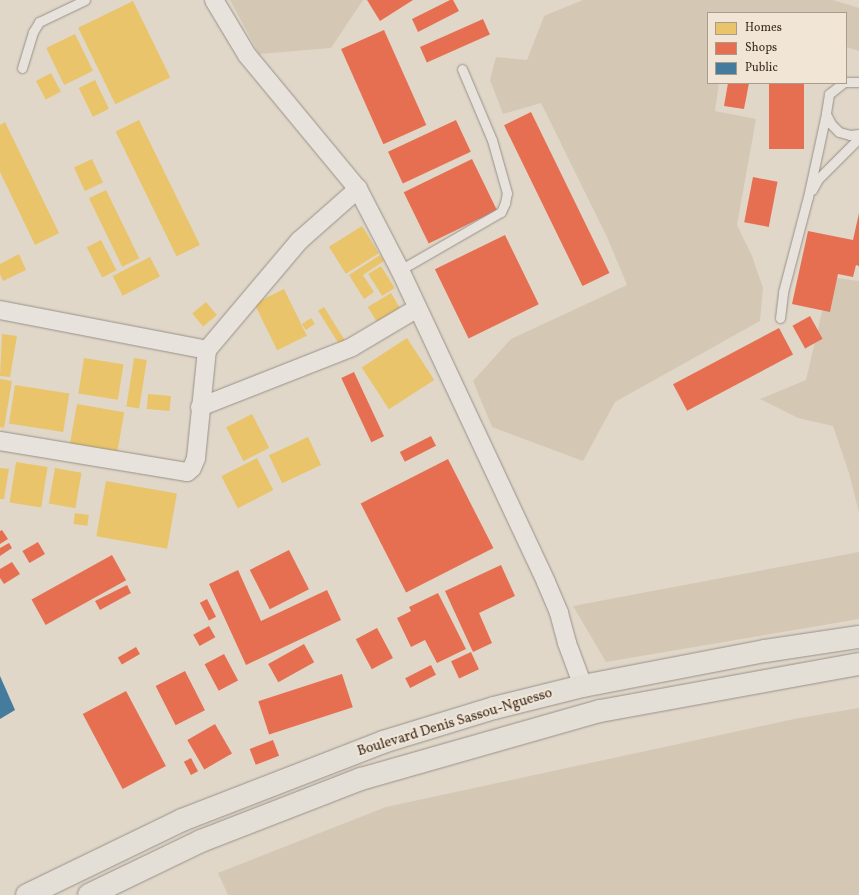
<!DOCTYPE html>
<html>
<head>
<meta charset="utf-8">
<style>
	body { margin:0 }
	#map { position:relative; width:859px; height:895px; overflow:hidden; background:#e0d7c9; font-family:Vollkorn,serif }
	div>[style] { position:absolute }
	.green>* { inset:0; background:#d4c8b5 }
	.homes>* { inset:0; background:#e9c46a; transform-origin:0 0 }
	.shops>* { inset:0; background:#e76f51; transform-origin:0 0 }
	.public>* { inset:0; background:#457b9d }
	.roads { filter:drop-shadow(0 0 1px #989188) drop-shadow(0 0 1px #989188) }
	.lane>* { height:9px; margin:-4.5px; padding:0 4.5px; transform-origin:4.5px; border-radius:4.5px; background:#e7e2dc }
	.street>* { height:18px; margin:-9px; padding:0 9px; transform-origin:9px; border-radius:9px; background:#e7e2dc }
	.primary>* { height:22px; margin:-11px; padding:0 11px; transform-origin:11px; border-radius:11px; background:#e3ded6 }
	span { translate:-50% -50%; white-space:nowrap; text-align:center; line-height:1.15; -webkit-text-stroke:4px #f1e6d6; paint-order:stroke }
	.street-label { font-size:14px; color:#3a2a21 }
	.legend { position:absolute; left:707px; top:12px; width:140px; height:72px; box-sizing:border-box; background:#f1e6d6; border:1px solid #a89b8e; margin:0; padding:5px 7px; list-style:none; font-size:12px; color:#3a2a21 }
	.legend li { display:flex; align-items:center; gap:8px; height:20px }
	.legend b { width:20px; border:1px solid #a89b8e }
</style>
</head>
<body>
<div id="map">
	<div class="green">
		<div style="clip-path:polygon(230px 0,363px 0,331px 48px,259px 54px)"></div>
		<div style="clip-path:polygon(583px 0,833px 0,859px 8px,859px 51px,846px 47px,846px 13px,708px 13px,708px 83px,719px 83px,715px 111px,756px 119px,737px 225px,752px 256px,763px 288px,760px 321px,615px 402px,583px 461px,492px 427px,473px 381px,511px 339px,627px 285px,607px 237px,541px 103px,503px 114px,490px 80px,496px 57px,527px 60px,544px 16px)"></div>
		<div style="clip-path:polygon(830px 277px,859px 281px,859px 513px,849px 473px,833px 426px,798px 418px,760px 399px,806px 380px)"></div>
		<div style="clip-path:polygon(859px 552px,859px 619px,606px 662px,573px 606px)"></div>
		<div style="clip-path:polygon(859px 708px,859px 895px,228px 895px,218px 873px,386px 807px,794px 719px)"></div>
	</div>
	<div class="homes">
		<div style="left:133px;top:1px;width:85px;height:61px;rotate:64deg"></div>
		<div style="left:75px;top:34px;width:41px;height:32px;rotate:64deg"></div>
		<div style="left:51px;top:73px;width:21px;height:17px;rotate:62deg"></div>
		<div style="left:95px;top:80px;width:32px;height:18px;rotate:64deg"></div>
		<div style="left:139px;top:120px;width:139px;height:26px;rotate:64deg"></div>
		<div style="clip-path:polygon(5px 122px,59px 233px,35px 245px,0 172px,0 125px)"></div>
		<div style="left:92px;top:159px;width:26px;height:20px;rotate:65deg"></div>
		<div style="left:106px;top:190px;width:76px;height:19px;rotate:64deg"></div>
		<div style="left:362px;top:226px;width:32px;height:39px;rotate:58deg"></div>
		<div style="left:101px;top:240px;width:34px;height:16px;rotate:63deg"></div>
		<div style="clip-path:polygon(19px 254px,26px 270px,3px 281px,0 274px,0 264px)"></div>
		<div style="clip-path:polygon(380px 255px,384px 261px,363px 275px,374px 292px,364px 299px,349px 275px)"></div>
		<div style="left:150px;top:257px;width:22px;height:42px;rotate:63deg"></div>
		<div style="left:381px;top:266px;width:26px;height:15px;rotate:58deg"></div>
		<div style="left:284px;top:289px;width:52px;height:33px;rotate:64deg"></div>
		<div style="left:391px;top:293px;width:17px;height:27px;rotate:59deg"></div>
		<div style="left:206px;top:302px;width:17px;height:18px;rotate:50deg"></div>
		<div style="left:324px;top:307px;width:41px;height:7px;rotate:58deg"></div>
		<div style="left:311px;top:318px;width:7px;height:11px;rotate:56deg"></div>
		<div style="clip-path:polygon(2px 334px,17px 336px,10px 377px,0 376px)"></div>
		<div style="left:407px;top:338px;width:50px;height:54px;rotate:57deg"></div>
		<div style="left:84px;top:358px;width:40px;height:36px;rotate:9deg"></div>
		<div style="left:134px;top:358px;width:13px;height:49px;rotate:9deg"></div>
		<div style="clip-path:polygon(0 379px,12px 381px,4px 428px,0 427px)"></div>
		<div style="left:15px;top:385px;width:55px;height:39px;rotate:9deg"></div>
		<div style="left:148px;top:394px;width:23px;height:15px;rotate:5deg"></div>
		<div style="left:77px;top:404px;width:48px;height:40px;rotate:10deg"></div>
		<div style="left:252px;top:414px;width:38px;height:29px;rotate:63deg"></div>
		<div style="left:308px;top:437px;width:31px;height:43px;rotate:65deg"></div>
		<div style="left:257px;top:458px;width:36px;height:40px;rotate:63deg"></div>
		<div style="left:16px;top:462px;width:32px;height:41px;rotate:9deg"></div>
		<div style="clip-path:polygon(0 468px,9px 469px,4px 499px,0 499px)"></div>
		<div style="left:55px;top:468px;width:27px;height:36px;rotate:10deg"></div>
		<div style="left:106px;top:481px;width:72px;height:56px;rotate:10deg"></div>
		<div style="left:75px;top:513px;width:14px;height:11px;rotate:8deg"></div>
	</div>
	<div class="shops">
		<div style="clip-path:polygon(367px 0,413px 0,380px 21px)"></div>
		<div style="clip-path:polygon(450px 0,453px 0,459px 11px,418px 32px,412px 19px)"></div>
		<div style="left:483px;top:19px;width:17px;height:69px;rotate:66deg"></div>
		<div style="left:384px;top:30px;width:104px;height:47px;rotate:66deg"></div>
		<div style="clip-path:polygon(728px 83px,749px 83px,744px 109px,724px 106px)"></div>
		<div style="left:769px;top:83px;width:35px;height:66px"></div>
		<div style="left:531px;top:112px;width:179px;height:30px;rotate:64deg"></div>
		<div style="left:456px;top:120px;width:35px;height:75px;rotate:65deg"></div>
		<div style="left:472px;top:159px;width:57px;height:76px;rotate:64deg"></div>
		<div style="left:753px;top:177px;width:25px;height:46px;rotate:11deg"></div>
		<div style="clip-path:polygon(859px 213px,859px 266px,856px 265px,853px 277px,838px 274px,830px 312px,792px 304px,808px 231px,853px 240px)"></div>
		<div style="left:505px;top:235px;width:77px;height:78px;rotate:64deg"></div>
		<div style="left:810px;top:316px;width:26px;height:20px;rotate:61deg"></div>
		<div style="left:779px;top:328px;width:30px;height:120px;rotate:62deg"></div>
		<div style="left:354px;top:372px;width:71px;height:14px;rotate:65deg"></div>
		<div style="left:431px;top:436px;width:11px;height:35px;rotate:63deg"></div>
		<div style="left:448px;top:459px;width:100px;height:98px;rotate:63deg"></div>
		<div style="clip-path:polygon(2px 530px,8px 539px,0 544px,0 531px)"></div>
		<div style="left:38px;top:542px;width:14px;height:18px;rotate:60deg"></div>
		<div style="clip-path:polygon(9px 543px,12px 548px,0 556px,0 548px)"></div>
		<div style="left:289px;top:550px;width:44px;height:44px;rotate:63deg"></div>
		<div style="left:112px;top:555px;width:29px;height:92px;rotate:61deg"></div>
		<div style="clip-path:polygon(12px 562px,20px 574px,4px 584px,0 578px,0 569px)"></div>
		<div style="clip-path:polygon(501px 565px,515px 596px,479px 613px,492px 643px,473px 652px,445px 591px)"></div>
		<div style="clip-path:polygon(238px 570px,261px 621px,327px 590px,341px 620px,246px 665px,209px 584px)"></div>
		<div style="clip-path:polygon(127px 585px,131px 593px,100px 610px,95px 601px)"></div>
		<div style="clip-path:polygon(438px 593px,466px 649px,437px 663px,425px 640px,411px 647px,397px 618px,411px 611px,409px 607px)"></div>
		<div style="left:207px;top:599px;width:20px;height:8px;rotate:63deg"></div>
		<div style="left:209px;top:626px;width:13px;height:18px;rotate:61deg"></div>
		<div style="left:377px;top:628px;width:34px;height:24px;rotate:62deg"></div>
		<div style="left:304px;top:644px;width:21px;height:41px;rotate:61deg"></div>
		<div style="left:136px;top:647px;width:8px;height:21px;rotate:60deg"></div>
		<div style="left:471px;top:652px;width:19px;height:22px;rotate:65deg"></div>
		<div style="left:224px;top:654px;width:30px;height:22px;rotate:62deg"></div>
		<div style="left:431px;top:665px;width:11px;height:29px;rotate:63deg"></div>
		<div style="left:185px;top:671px;width:44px;height:33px;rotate:63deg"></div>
		<div style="left:342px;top:674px;width:35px;height:88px;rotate:72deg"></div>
		<div style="left:126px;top:691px;width:85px;height:49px;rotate:62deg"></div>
		<div style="left:215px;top:724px;width:34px;height:32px;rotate:60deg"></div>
		<div style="left:273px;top:740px;width:17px;height:25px;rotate:69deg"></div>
		<div style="left:191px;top:758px;width:15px;height:8px;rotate:62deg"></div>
	</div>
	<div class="public">
		<div style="clip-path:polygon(0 676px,15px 710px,0 719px)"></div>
	</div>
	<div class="roads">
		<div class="lane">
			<div style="left:22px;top:68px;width:38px;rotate:-73deg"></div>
			<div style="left:33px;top:32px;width:12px;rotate:-59deg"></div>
			<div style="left:39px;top:22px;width:51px;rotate:-25.6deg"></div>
			<div style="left:846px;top:82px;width:13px"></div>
			<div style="left:843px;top:83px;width:18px;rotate:142deg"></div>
			<div style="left:829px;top:94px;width:20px;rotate:99deg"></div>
			<div style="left:826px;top:114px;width:11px;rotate:63deg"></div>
			<div style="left:831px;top:124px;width:11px;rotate:45deg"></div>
			<div style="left:839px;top:132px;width:11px;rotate:15deg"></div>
			<div style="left:850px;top:135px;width:9px;rotate:-6deg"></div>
			<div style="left:812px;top:190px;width:13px;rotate:-61deg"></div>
			<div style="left:818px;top:179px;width:58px;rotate:-45deg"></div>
			<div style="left:400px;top:270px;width:116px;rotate:-29.9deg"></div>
			<div style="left:501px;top:212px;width:10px;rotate:-66deg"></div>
			<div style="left:505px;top:203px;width:10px;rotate:-79deg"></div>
			<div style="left:507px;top:193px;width:55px;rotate:-105.8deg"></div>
			<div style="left:492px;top:140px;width:77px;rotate:-112.9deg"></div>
			<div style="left:780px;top:318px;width:26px;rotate:-83deg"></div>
			<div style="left:783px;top:292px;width:98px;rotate:-75.3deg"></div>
			<div style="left:808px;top:197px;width:85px;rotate:-77.8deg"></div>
		</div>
		<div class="street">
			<div style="left:214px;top:0;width:64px;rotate:59deg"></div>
			<div style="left:247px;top:55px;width:174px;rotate:50.4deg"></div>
			<div style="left:358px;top:189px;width:91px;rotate:62.6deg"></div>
			<div style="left:400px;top:270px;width:344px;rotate:64.9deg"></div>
			<div style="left:546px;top:582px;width:34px;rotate:67deg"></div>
			<div style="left:559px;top:613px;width:31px;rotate:75deg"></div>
			<div style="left:567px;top:643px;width:46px;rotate:69.6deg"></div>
			<div style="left:0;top:310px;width:211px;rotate:10.9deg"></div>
			<div style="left:200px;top:407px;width:163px;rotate:-21.5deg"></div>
			<div style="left:352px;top:347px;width:74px;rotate:-30.7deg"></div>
			<div style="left:0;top:441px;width:190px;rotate:9.4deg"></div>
			<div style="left:187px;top:472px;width:6px;rotate:-39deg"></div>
			<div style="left:192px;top:468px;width:11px;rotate:-68deg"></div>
			<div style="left:196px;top:458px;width:109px;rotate:-84.2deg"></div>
			<div style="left:207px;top:350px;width:143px;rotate:-49.8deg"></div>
			<div style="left:299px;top:241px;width:79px;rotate:-41.4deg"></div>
		</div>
		<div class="primary">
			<div style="left:27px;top:895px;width:172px;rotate:-25.8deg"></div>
			<div style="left:182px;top:820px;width:216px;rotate:-21.2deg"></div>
			<div style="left:383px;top:742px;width:116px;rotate:-17deg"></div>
			<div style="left:494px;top:708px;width:92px;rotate:-13.9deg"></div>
			<div style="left:583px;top:686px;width:185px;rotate:-10.9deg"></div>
			<div style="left:765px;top:651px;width:95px;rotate:-8.5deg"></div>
			<div style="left:89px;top:895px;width:124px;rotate:-25.7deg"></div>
			<div style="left:201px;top:841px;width:172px;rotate:-21.2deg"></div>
			<div style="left:361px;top:779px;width:248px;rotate:-15.9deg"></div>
			<div style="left:600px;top:711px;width:263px;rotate:-10.3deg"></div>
		</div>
	</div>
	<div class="street-label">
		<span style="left:455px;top:723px;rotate:-17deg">Boulevard Denis Sassou-Nguesso</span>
	</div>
	<ul class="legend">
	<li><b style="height:11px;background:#e9c46a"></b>Homes</li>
	<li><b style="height:11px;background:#e76f51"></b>Shops</li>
	<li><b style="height:11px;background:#457b9d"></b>Public</li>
	</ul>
</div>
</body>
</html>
